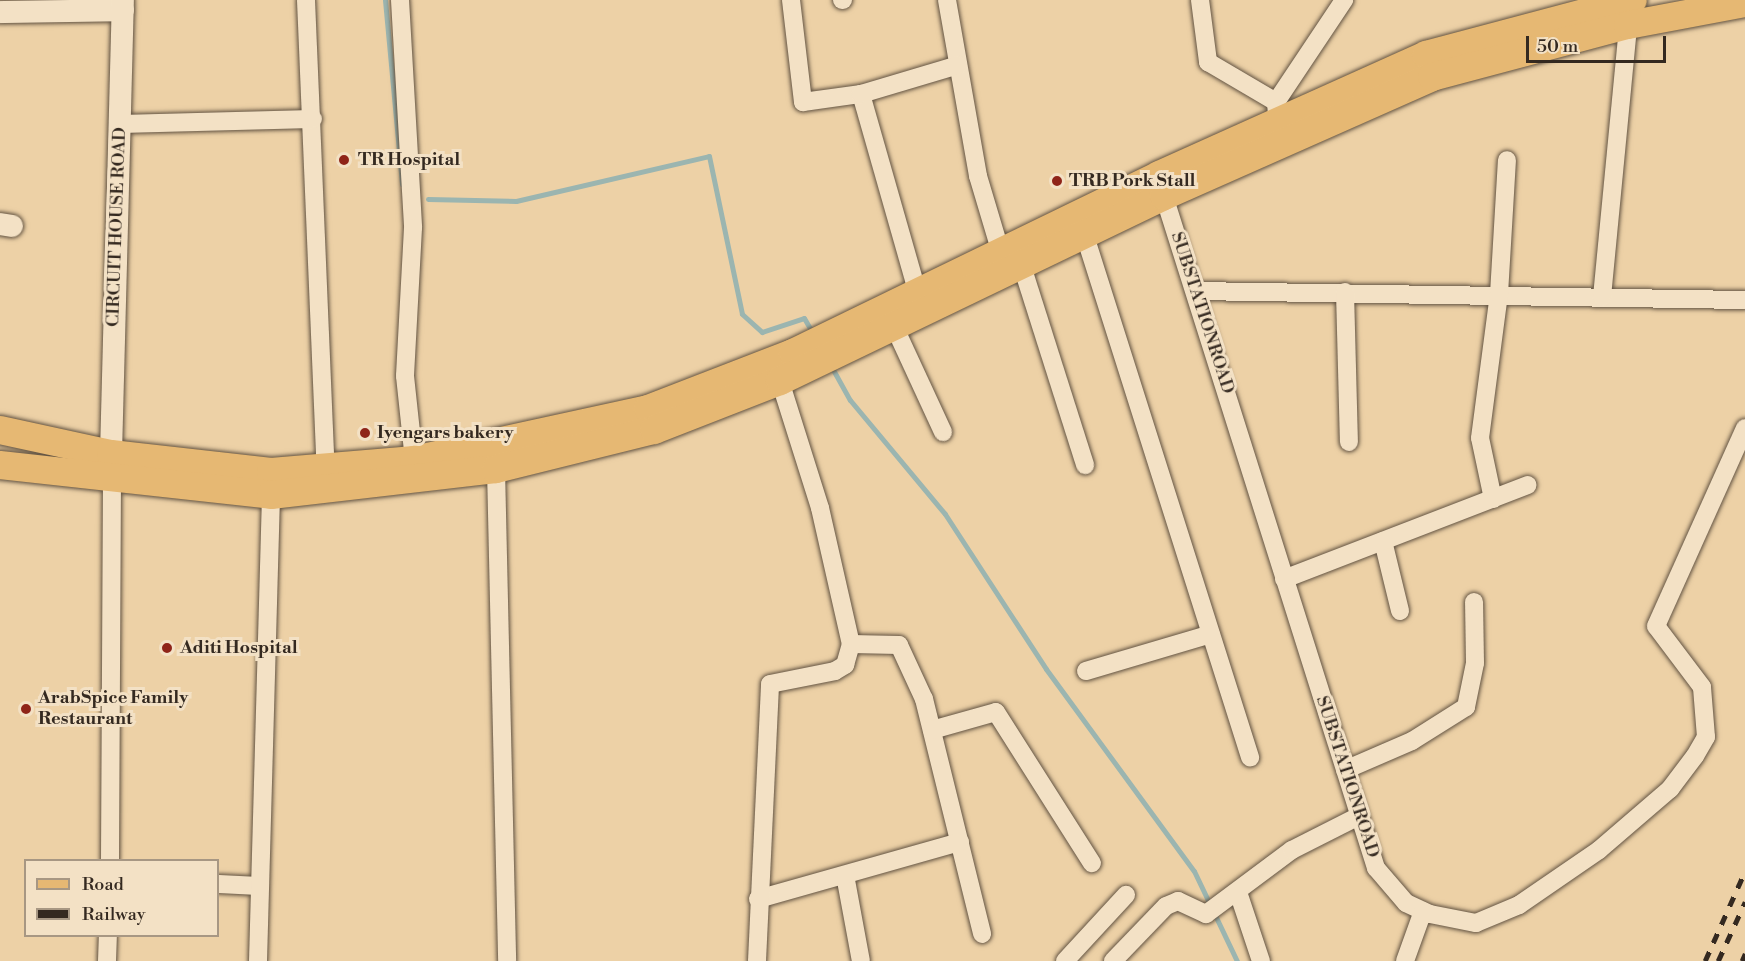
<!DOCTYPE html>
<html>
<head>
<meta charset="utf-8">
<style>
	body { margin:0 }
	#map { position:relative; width:1745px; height:961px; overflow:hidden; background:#edd1a6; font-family:"Libre Bodoni",serif }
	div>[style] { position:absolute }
	.stream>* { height:5px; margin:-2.5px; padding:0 2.5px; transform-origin:2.5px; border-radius:2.5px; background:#9bb5b0 }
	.roads { filter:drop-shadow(0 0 2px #625342) drop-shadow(0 0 2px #625342) }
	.minor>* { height:18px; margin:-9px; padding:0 9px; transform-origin:9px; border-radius:9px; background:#f3e1c5 }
	.tertiary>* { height:22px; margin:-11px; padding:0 11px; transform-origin:11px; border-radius:11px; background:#f3e1c5 }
	.primary>* { height:28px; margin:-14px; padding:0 14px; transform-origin:14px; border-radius:14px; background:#e6b873 }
	.rail>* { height:4.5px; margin-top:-2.25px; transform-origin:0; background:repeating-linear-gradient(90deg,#342920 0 10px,transparent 0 20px) }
	.dots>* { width:16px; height:16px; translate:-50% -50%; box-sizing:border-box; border:3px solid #f3e1c5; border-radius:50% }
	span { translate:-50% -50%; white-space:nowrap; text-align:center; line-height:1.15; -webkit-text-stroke:6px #f3e1c5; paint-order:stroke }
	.poi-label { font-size:18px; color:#342920; font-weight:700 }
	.left { translate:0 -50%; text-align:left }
	.street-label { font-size:18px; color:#342920 }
	.legend { position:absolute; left:24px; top:859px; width:195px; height:78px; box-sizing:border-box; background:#f3e1c5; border:2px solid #a79783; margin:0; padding:8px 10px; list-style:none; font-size:18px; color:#342920 }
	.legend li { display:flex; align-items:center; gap:12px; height:30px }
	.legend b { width:30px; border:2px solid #a79783 }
	.scale { position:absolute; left:1526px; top:36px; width:140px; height:27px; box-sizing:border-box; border:3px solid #342920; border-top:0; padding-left:8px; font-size:18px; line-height:21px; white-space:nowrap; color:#342920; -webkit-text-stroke:4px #f3e1c5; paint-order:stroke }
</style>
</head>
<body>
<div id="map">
	<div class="stream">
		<div style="left:385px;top:0;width:185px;rotate:84.7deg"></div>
		<div style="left:428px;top:199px;width:88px;rotate:1.3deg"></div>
		<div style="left:516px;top:201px;width:198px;rotate:-13.1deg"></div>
		<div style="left:709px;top:156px;width:161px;rotate:78.2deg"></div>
		<div style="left:742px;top:314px;width:27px;rotate:42deg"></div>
		<div style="left:762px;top:332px;width:44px;rotate:-18.4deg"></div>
		<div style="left:804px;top:318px;width:20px;rotate:60deg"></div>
		<div style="left:831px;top:366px;width:39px;rotate:61deg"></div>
		<div style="left:850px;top:400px;width:148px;rotate:50.2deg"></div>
		<div style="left:945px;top:514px;width:185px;rotate:56.9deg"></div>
		<div style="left:1046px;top:669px;width:250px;rotate:53.8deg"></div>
		<div style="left:1194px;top:871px;width:100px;rotate:64.5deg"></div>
	</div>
	<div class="roads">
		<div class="minor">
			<div style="left:306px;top:0;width:477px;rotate:87.6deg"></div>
			<div style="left:400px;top:0;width:228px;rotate:86.7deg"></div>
			<div style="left:413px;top:228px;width:148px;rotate:93.1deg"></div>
			<div style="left:405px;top:376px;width:84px;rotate:83.9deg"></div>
			<div style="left:791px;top:0;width:103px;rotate:83.3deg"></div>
			<div style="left:803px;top:102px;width:59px;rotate:-7.9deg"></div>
			<div style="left:861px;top:94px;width:204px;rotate:74.1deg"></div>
			<div style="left:842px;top:0;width:1px"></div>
			<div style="left:947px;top:0;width:179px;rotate:80deg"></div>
			<div style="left:978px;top:176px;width:77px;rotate:73.4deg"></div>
			<div style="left:1200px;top:0;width:63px;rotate:82.6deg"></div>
			<div style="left:1208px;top:62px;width:79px;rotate:30.5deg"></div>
			<div style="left:861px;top:94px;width:101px;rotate:-16.6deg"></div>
			<div style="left:120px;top:124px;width:193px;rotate:-1.5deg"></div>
			<div style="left:1278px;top:130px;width:28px;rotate:-94deg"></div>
			<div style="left:1276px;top:102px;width:123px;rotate:-56.3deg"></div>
			<div style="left:1164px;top:196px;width:705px;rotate:72.49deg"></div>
			<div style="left:1376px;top:868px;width:46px;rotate:49.4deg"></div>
			<div style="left:1406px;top:903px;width:26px;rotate:25deg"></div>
			<div style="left:1430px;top:914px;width:47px;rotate:11.1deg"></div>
			<div style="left:1476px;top:923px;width:47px;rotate:-22.7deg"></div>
			<div style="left:1519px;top:905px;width:97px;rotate:-34.5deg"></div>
			<div style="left:1599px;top:850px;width:94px;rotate:-40.7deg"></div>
			<div style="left:1670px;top:789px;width:41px;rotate:-52.9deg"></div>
			<div style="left:1695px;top:756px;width:22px;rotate:-60deg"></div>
			<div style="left:1706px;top:737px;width:50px;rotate:-94.6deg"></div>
			<div style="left:1702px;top:687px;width:76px;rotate:-127deg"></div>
			<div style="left:1656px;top:626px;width:217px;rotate:-65.8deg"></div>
			<div style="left:1085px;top:236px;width:547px;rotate:72.43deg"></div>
			<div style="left:1022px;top:266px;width:209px;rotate:72.4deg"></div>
			<div style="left:1195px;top:291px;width:550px;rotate:0.94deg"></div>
			<div style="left:1345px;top:292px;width:150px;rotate:88.5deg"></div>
			<div style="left:1602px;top:297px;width:273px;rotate:-84.5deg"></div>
			<div style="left:894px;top:326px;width:117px;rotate:65.2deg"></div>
			<div style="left:780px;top:381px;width:133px;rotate:72.5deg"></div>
			<div style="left:820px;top:508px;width:139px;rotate:77.2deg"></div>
			<div style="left:851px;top:644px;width:48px;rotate:1.2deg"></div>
			<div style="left:899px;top:645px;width:60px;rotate:65.2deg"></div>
			<div style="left:924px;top:699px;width:242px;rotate:76.1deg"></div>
			<div style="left:496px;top:469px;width:492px;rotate:88.7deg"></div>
			<div style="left:1493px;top:499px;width:62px;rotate:-102deg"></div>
			<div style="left:1480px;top:438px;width:145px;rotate:-82.5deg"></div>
			<div style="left:1499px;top:294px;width:134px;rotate:-86.6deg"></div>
			<div style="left:1383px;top:541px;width:72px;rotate:76.3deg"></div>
			<div style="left:1284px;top:579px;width:261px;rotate:-21.1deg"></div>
			<div style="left:1086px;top:671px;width:130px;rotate:-16.5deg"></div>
			<div style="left:932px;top:730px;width:66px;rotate:-15.7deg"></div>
			<div style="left:996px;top:712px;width:179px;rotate:57.6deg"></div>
			<div style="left:1345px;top:770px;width:73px;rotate:-23.4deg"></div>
			<div style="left:1412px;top:741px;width:64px;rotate:-32.2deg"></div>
			<div style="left:1466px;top:707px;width:45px;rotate:-78.4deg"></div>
			<div style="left:1475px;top:663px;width:61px;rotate:-90.9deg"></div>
			<div style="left:110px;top:860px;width:392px;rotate:-89.7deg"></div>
			<div style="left:845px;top:875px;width:87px;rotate:79.5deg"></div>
			<div style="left:218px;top:884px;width:42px;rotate:2.7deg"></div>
			<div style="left:1238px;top:892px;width:73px;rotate:71.6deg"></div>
			<div style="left:758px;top:899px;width:210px;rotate:-15.8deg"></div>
			<div style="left:107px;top:961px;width:25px;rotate:-88deg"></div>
			<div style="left:258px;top:961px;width:466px;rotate:-88.4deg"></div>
			<div style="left:757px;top:961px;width:277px;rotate:-87.3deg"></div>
			<div style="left:770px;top:684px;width:66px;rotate:-11.3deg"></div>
			<div style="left:835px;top:671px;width:12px;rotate:-31deg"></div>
			<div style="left:845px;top:665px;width:22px;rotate:-74deg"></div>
			<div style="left:1065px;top:961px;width:90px;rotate:-47.3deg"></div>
			<div style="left:1113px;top:961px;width:76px;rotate:-46.1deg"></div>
			<div style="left:1166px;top:906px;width:13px;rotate:-23deg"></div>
			<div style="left:1178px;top:901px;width:31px;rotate:25deg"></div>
			<div style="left:1206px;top:914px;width:107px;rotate:-36.7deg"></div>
			<div style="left:1292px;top:850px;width:75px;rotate:-26.9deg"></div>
			<div style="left:1405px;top:961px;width:53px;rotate:-70.2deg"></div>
		</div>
		<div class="tertiary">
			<div style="left:0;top:12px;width:123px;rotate:-0.9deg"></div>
			<div style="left:0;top:224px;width:12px;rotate:9deg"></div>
			<div style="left:111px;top:454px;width:454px;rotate:-88.5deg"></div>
		</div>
		<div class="primary">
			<div style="left:0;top:430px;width:114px;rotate:12.2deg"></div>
			<div style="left:111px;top:454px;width:161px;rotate:6.4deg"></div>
			<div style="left:271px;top:472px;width:144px;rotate:-4.8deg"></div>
			<div style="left:414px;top:460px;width:239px;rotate:-12.3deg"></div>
			<div style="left:648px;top:409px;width:155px;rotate:-21.1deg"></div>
			<div style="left:793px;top:353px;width:407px;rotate:-25.9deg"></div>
			<div style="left:1159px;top:175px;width:293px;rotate:-24.2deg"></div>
			<div style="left:1426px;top:55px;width:214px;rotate:-14.9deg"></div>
			<div style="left:0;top:465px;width:273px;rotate:6.3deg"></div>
			<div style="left:271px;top:495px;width:226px;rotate:-6.6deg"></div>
			<div style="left:496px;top:469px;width:163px;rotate:-13.9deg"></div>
			<div style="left:654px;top:430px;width:135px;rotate:-21.3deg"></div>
			<div style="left:780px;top:381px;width:426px;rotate:-25.7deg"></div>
			<div style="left:1164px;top:196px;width:293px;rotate:-23.9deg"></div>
			<div style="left:1432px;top:77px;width:203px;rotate:-14.9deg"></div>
			<div style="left:1628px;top:25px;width:119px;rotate:-10.6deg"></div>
		</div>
	</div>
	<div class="rail">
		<div style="left:1705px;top:961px;width:98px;rotate:-66deg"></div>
		<div style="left:1718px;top:961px;width:65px;rotate:-65.4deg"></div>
		<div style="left:1742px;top:961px;width:8px;rotate:-67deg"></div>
	</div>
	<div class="dots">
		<div style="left:344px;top:160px;background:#8f2418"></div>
		<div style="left:1057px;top:181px;background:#8f2418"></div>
		<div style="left:365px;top:433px;background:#8f2418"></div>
		<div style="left:167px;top:648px;background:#8f2418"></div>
		<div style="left:26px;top:709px;background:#8f2418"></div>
	</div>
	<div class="poi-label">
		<span class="left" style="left:358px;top:160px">TR Hospital</span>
		<span class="left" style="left:1069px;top:181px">TRB Pork Stall</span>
		<span class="left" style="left:377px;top:433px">Iyengars bakery</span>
		<span class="left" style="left:180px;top:648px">Aditi Hospital</span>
		<span class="left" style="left:38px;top:709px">ArabSpice Family<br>Restaurant</span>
	</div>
	<div class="street-label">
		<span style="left:117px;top:227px;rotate:-88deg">CIRCUIT HOUSE ROAD</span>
		<span style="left:1202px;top:313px;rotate:72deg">SUBSTATIONROAD</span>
		<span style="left:1347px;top:777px;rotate:72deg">SUBSTATIONROAD</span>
	</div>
	<ul class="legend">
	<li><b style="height:8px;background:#e6b873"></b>Road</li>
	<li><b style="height:8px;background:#342920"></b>Railway</li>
	</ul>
	<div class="scale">50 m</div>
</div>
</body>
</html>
